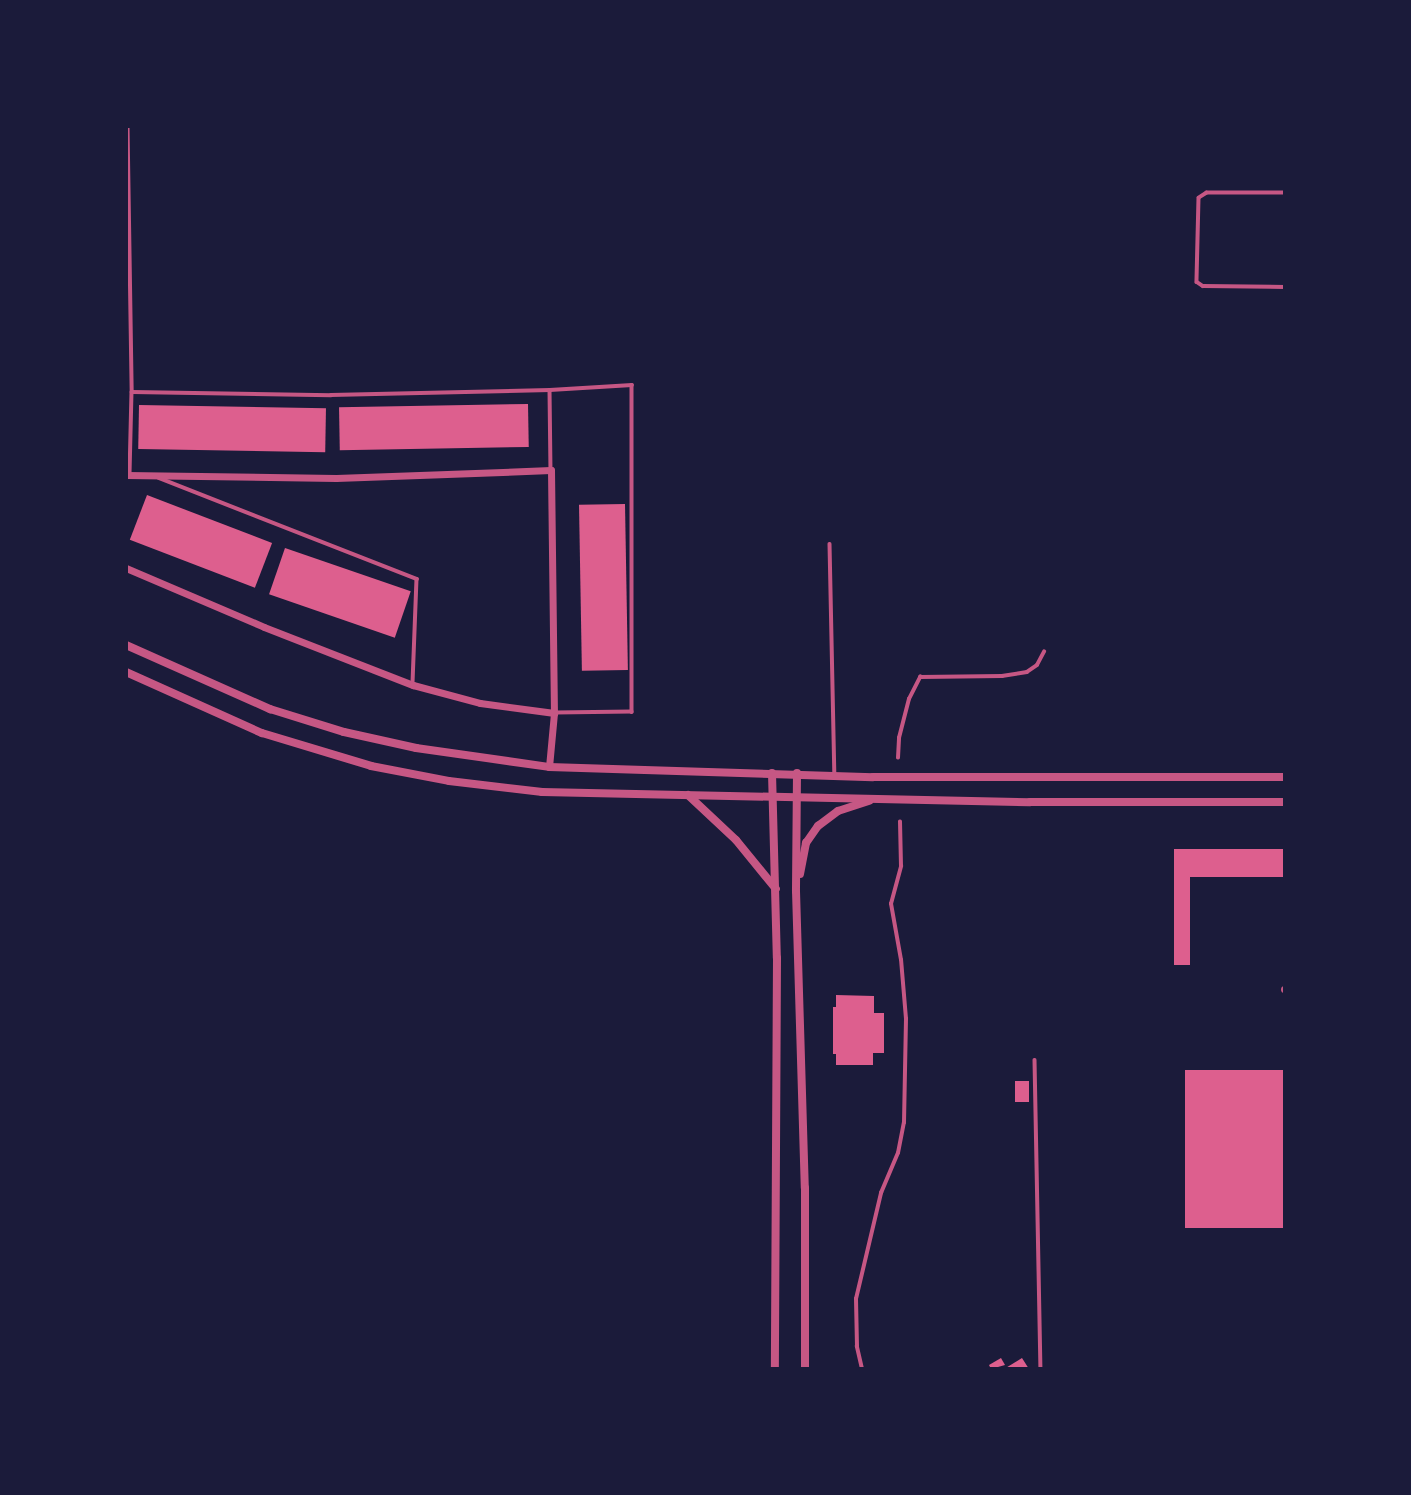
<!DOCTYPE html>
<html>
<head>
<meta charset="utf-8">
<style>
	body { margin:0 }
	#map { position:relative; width:1411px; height:1495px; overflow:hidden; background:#1b1b3a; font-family:"Fira Sans",sans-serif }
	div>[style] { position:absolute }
	.building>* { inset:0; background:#dd5f8e; transform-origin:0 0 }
	.service>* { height:3.5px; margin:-1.75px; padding:0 1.75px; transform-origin:1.75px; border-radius:1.75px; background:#c65784 }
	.minor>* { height:7px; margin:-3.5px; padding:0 3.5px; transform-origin:3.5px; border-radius:3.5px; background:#c65784 }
	.tertiary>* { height:8px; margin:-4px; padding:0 4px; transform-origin:4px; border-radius:4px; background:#c65784 }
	span { translate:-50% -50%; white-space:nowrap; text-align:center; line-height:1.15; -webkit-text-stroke:5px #1b1b3a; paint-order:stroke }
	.frame { position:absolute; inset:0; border:128px solid #1b1b3a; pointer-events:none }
</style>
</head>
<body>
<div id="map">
	<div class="building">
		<div style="left:528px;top:404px;width:43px;height:189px;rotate:89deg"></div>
		<div style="left:139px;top:405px;width:187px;height:44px;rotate:1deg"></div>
		<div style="left:147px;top:495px;width:134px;height:48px;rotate:21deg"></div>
		<div style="left:625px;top:504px;width:166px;height:46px;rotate:89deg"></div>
		<div style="left:285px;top:548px;width:133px;height:49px;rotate:19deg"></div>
		<div style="clip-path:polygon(1174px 849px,1285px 849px,1285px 877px,1190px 877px,1190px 965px,1174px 965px)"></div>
		<div style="clip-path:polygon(836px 995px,874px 996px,874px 1013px,884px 1013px,884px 1053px,873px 1053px,873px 1065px,836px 1065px,836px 1054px,833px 1054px,833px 1007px,836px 1007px)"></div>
		<div style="left:1285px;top:1070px;width:158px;height:100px;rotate:90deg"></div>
		<div style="left:1015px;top:1081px;width:14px;height:21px"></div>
		<div style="clip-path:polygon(1001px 1358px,1005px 1365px,991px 1369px,989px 1365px)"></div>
		<div style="clip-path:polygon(1022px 1358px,1029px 1369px,1004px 1369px)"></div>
	</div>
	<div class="service">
		<div style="left:128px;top:126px;width:266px;rotate:89.1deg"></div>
		<div style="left:132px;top:392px;width:82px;rotate:91.4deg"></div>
		<div style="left:1285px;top:193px;width:78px;rotate:180deg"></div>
		<div style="left:1207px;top:193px;width:9px;rotate:148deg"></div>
		<div style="left:1199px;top:198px;width:84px;rotate:91.4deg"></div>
		<div style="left:1197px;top:282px;width:7px;rotate:34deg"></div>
		<div style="left:1203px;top:286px;width:82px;rotate:0.7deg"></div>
		<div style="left:550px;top:390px;width:79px;rotate:89.3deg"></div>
		<div style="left:132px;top:392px;width:199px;rotate:0.9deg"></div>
		<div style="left:331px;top:395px;width:219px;rotate:-1.3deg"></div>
		<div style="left:550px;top:390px;width:82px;rotate:-3.5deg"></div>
		<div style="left:632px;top:385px;width:327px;rotate:90deg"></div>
		<div style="left:632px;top:712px;width:76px;rotate:179.2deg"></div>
		<div style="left:159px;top:478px;width:277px;rotate:21.4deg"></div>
		<div style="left:417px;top:579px;width:106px;rotate:92.2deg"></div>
		<div style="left:830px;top:544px;width:231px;rotate:88.8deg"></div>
		<div style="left:898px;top:758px;width:20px;rotate:-87deg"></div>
		<div style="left:899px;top:738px;width:40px;rotate:-75.6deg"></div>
		<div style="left:909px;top:699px;width:25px;rotate:-63deg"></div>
		<div style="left:920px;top:677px;width:82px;rotate:-0.7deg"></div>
		<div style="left:1002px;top:676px;width:25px;rotate:-9deg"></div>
		<div style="left:1027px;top:672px;width:12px;rotate:-35deg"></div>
		<div style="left:1037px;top:665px;width:15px;rotate:-62deg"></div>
		<div style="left:1035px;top:1060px;width:309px;rotate:88.9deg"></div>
		<div style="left:862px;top:1369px;width:23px;rotate:-103deg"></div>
		<div style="left:857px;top:1347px;width:48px;rotate:-91.2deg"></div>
		<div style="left:856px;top:1299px;width:109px;rotate:-76.7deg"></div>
		<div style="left:881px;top:1193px;width:43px;rotate:-67deg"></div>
		<div style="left:898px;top:1153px;width:31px;rotate:-79deg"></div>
		<div style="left:904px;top:1123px;width:104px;rotate:-88.9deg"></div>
		<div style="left:906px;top:1019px;width:59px;rotate:-94.8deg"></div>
		<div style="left:901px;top:960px;width:57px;rotate:-100.1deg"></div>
		<div style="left:891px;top:904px;width:39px;rotate:-75deg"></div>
		<div style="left:901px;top:866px;width:44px;rotate:-91.3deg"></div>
	</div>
	<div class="minor">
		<div style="left:126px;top:475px;width:210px;rotate:0.8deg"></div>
		<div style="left:336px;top:478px;width:215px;rotate:-2.1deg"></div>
		<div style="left:551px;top:470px;width:243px;rotate:89.3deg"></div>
		<div style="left:554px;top:713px;width:54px;rotate:95.3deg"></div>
		<div style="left:126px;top:568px;width:150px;rotate:23.1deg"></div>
		<div style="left:264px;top:627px;width:160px;rotate:21.3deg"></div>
		<div style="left:413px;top:685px;width:69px;rotate:15deg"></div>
		<div style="left:480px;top:703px;width:75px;rotate:7.7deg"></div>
		<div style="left:1284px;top:989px;width:1px"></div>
	</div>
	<div class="tertiary">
		<div style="left:126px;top:645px;width:158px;rotate:24deg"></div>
		<div style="left:270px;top:709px;width:77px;rotate:17.3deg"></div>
		<div style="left:344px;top:732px;width:74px;rotate:12.5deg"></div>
		<div style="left:416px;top:748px;width:134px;rotate:8.1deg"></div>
		<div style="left:549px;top:767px;width:324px;rotate:1.8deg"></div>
		<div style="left:873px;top:777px;width:412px"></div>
		<div style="left:126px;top:672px;width:149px;rotate:24.2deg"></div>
		<div style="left:262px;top:733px;width:114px;rotate:16.8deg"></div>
		<div style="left:371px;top:766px;width:79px;rotate:10.9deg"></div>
		<div style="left:449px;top:781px;width:94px;rotate:6.7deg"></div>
		<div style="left:542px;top:792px;width:488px;rotate:1.2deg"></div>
		<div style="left:1030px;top:802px;width:255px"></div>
		<div style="left:772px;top:773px;width:185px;rotate:88.5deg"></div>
		<div style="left:777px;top:958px;width:411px;rotate:90.3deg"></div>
		<div style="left:797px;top:773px;width:118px;rotate:90.5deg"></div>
		<div style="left:796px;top:891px;width:297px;rotate:88.3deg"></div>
		<div style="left:805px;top:1188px;width:181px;rotate:90deg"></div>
		<div style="left:688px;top:795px;width:66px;rotate:43.2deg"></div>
		<div style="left:736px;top:840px;width:63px;rotate:50.8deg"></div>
		<div style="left:800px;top:874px;width:32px;rotate:-79deg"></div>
		<div style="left:806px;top:843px;width:21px;rotate:-55deg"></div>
		<div style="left:818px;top:826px;width:25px;rotate:-37deg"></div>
		<div style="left:838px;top:811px;width:33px;rotate:-18deg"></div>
	</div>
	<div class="frame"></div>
</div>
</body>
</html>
